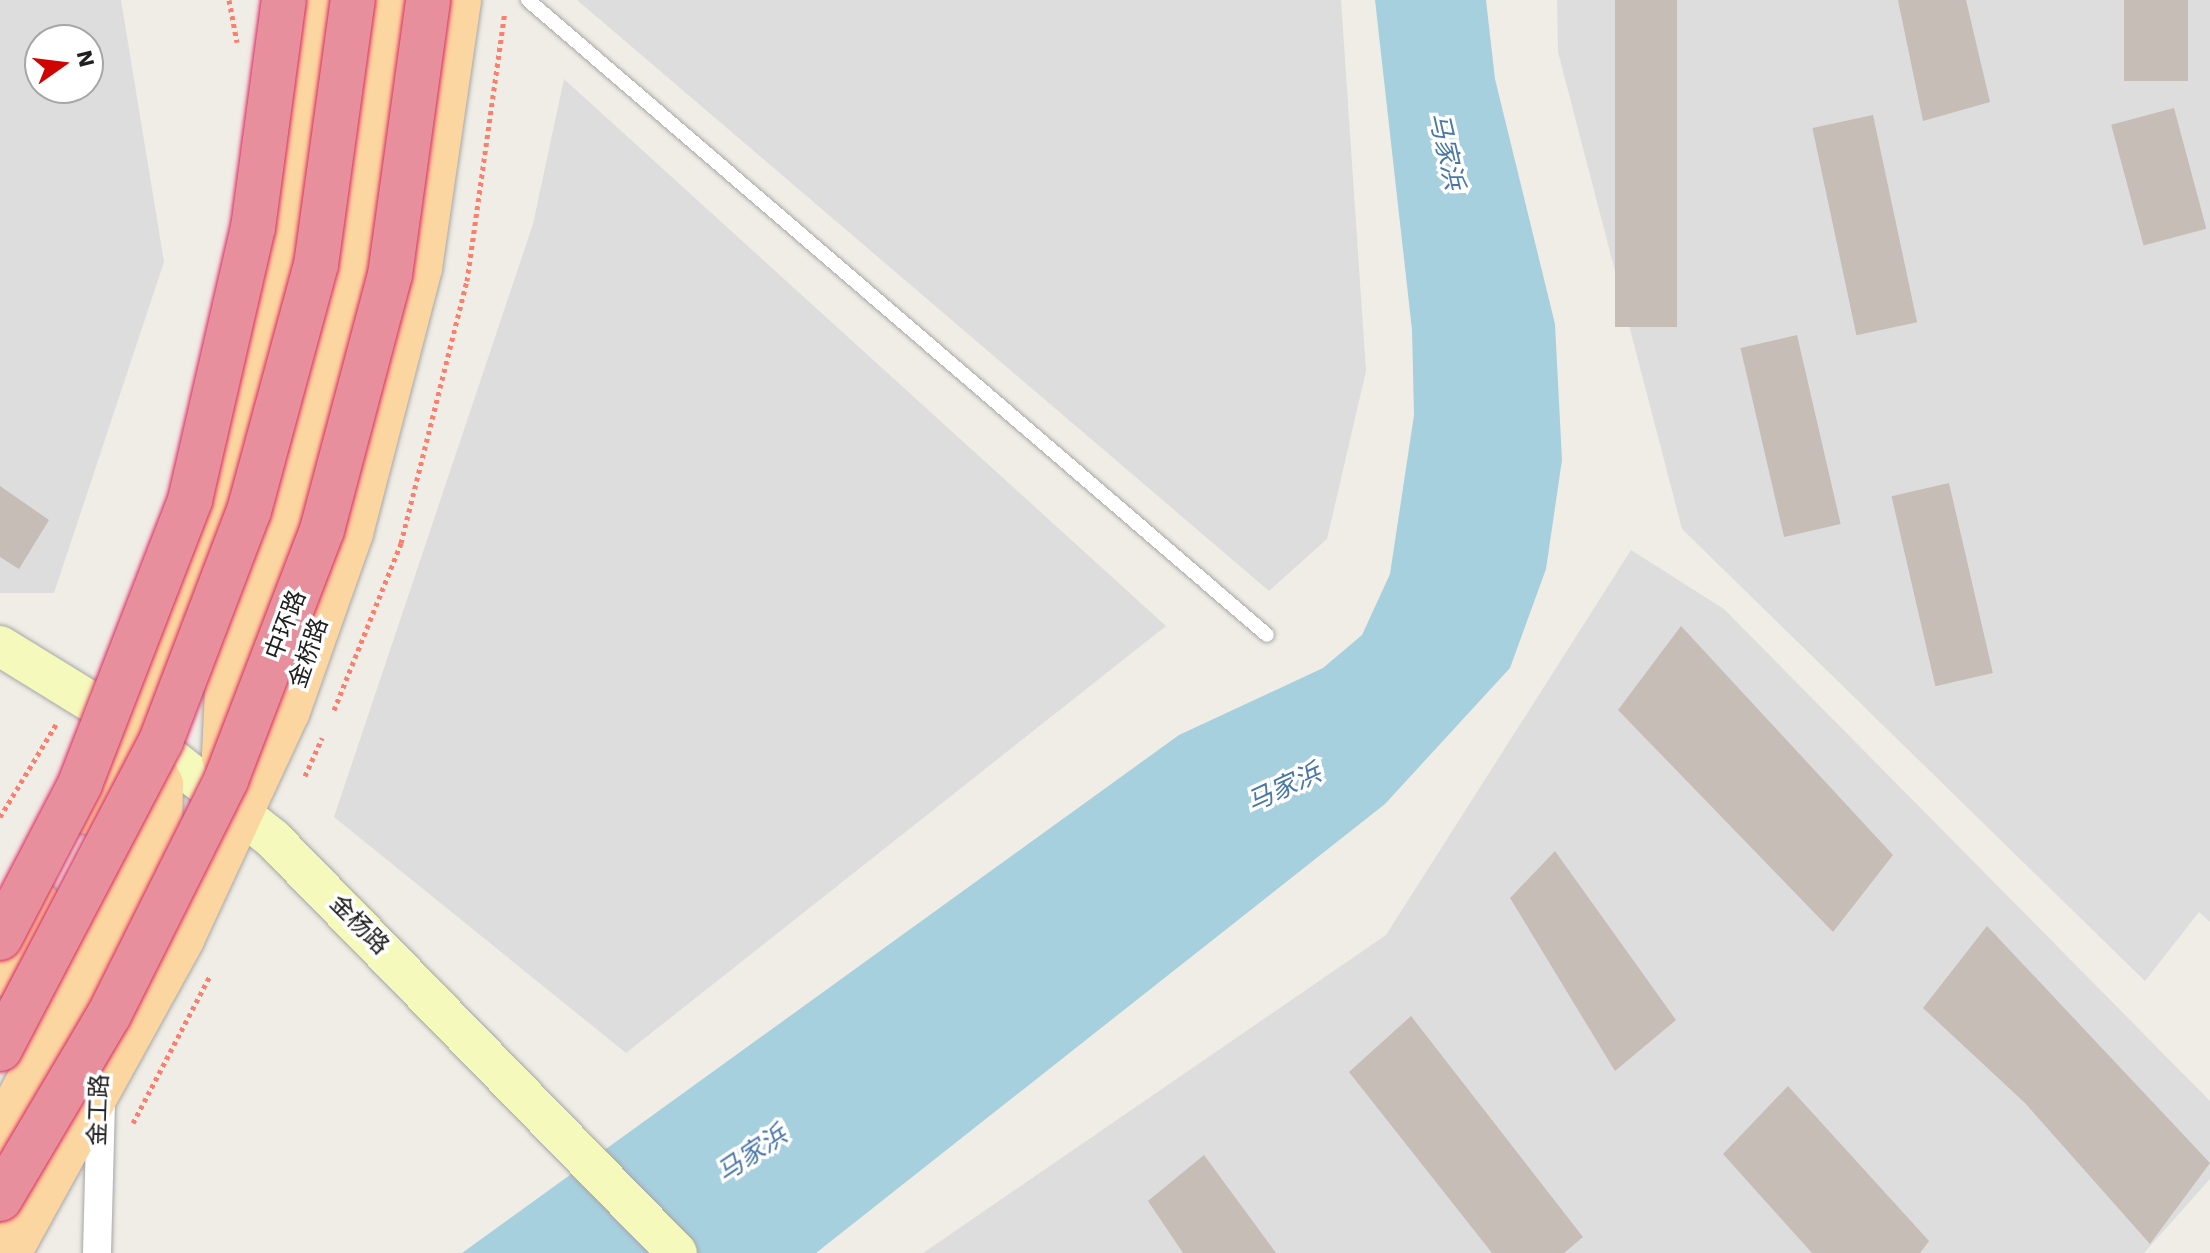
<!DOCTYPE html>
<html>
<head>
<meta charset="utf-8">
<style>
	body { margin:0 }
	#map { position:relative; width:2210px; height:1253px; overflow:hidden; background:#f0ede6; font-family:"Work Sans","Noto Sans SC",sans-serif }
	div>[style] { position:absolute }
	.residential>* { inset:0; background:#dedddd }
	.water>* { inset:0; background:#a7d0de }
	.building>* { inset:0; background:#c5bdb6; transform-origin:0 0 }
	.path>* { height:5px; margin-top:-2.5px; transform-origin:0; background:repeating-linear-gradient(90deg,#f9806e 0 4px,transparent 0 8px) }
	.roads { filter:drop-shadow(0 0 2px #a7a7a7) drop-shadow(0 0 2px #a7a7a7) }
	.lane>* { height:14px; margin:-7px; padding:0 7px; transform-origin:7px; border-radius:7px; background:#fff }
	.street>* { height:28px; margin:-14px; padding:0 14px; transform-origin:14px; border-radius:14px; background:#fff }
	.secondary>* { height:40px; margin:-20px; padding:0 20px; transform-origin:20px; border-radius:20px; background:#f5f9bb }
	.primary>* { height:44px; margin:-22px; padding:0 22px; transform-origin:22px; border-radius:22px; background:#fcd6a0 }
	.bridges { filter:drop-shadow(0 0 2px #db2761) drop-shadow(0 0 2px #db2761) }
	.highway-bridge>* { height:44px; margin:-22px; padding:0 22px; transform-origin:22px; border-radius:22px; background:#e78f9d }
	span { translate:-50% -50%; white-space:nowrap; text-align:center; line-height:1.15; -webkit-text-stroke:7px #fff; paint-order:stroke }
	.street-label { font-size:24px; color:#202020 }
	.water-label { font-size:26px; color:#4977a8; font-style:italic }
	.north { position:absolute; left:24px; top:24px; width:80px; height:80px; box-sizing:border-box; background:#fff; border:2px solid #a6a6a6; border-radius:50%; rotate:76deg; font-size:22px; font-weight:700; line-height:32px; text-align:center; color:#202020 }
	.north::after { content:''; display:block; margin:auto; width:28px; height:36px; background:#cf0501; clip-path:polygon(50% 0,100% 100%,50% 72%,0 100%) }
</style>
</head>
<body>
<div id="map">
	<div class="residential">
		<div style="clip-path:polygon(evenodd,0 0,121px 0,164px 262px,54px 593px,0 593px,0 0,40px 40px,88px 40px,88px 88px,40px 88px,40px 40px)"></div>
		<div style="clip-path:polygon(577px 0,1341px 0,1366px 371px,1327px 539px,1269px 591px)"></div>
		<div style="clip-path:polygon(1557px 0,2210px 0,2210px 922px,2199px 912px,2145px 981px,1682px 529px,1558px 52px)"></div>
		<div style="clip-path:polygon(564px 79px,1166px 626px,626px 1053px,334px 817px,533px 224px)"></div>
		<div style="clip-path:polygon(1631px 550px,1724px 609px,2210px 1101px,2210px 1179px,2144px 1253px,923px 1253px,1386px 935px)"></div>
	</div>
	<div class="water">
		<div style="clip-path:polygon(1375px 0,1486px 0,1495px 79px,1555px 324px,1562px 460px,1546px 569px,1510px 668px,1385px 804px,816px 1253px,462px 1253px,1179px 735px,1323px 668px,1362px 635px,1390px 574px,1414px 415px,1412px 330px)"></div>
	</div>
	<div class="building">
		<div style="left:1615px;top:0;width:62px;height:327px"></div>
		<div style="clip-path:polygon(1898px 0,1966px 0,1990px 102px,1923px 121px)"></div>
		<div style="left:2124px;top:0;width:64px;height:81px"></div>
		<div style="left:2174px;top:108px;width:125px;height:65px;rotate:75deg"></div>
		<div style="left:1873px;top:115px;width:212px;height:62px;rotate:78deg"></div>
		<div style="left:1797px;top:335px;width:194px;height:58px;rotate:77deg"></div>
		<div style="left:1949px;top:483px;width:195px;height:59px;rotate:77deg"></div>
		<div style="clip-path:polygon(0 486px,49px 520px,19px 569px,0 557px)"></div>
		<div style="clip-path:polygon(1681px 626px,1893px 855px,1833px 932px,1618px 710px)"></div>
		<div style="clip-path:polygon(1555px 851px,1676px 1020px,1615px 1071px,1510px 898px)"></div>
		<div style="clip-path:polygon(1987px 926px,2210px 1163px,2150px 1244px,2025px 1103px,1923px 1008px)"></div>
		<div style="clip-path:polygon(1411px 1016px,1583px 1237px,1564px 1253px,1492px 1253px,1349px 1072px)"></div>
		<div style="clip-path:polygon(1788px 1086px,1929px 1241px,1920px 1253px,1812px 1253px,1723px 1154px)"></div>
		<div style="clip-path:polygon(1204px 1155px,1276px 1253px,1183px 1253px,1148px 1201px)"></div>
	</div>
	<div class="path">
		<div style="left:229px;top:0;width:43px;rotate:79.2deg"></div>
		<div style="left:334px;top:710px;width:180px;rotate:-68.1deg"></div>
		<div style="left:401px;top:543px;width:270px;rotate:-75.9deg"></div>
		<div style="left:467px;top:281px;width:272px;rotate:-82deg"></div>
		<div style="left:305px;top:776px;width:42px;rotate:-65.9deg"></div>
		<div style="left:0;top:817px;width:110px;rotate:-58.8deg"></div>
		<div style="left:133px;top:1123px;width:166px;rotate:-62.4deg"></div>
	</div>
	<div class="roads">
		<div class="lane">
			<div style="left:528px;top:0;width:974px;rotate:40.67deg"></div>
		</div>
		<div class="street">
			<div style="left:97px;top:1253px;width:155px;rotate:-88.5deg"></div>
		</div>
		<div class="secondary">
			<div style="left:0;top:646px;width:153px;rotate:31.6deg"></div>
			<div style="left:130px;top:726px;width:182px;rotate:38.3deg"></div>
			<div style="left:273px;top:839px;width:578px;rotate:45.7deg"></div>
		</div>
		<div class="primary">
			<div style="left:351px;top:6px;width:105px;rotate:75deg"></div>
			<div style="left:378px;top:107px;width:108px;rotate:-83.6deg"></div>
			<div style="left:232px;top:778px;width:23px;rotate:-110deg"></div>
			<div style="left:224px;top:756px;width:67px;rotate:-87.4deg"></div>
			<div style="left:227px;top:689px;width:180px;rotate:-70.2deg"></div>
			<div style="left:288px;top:520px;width:252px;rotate:-75.3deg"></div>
			<div style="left:352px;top:276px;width:171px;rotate:-81.3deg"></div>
			<div style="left:87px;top:812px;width:96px;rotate:-63.4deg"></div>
			<div style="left:130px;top:726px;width:241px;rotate:-69.3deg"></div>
			<div style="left:215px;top:501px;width:245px;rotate:-75.3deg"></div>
			<div style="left:277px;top:264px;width:268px;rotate:-79.9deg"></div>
			<div style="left:0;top:974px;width:80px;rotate:-61.5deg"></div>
			<div style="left:0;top:1134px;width:338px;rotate:-61.8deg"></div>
			<div style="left:160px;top:836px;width:52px;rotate:-88.9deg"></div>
			<div style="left:161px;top:784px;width:55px;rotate:-118deg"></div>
			<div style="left:9px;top:1253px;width:359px;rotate:-61.1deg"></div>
			<div style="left:182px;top:939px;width:251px;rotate:-65.1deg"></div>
			<div style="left:288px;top:711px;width:189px;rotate:-70.5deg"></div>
			<div style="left:351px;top:533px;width:274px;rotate:-75.4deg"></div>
			<div style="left:420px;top:268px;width:271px;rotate:-81.7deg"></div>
		</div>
	</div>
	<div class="bridges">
		<div class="highway-bridge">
			<div style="left:0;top:938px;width:174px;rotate:-62.5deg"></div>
			<div style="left:80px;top:784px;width:305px;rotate:-68.8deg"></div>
			<div style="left:190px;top:500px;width:279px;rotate:-77deg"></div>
			<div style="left:253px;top:228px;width:230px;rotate:-82.3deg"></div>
			<div style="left:0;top:1049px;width:348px;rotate:-62.4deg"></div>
			<div style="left:161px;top:741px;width:246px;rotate:-69.1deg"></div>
			<div style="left:249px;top:511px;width:255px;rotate:-74.8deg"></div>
			<div style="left:316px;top:265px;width:268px;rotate:-82.1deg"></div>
			<div style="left:0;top:1199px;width:214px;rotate:-59.4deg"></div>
			<div style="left:109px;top:1015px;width:263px;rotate:-63.5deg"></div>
			<div style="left:226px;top:780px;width:268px;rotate:-69deg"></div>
			<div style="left:322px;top:530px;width:264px;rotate:-75.1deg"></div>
			<div style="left:390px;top:275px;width:278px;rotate:-82.1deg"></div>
		</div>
	</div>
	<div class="street-label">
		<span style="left:286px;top:625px;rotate:-69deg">中环路</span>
		<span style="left:309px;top:653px;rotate:-71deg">金桥路</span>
		<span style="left:359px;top:925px;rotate:45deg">金杨路</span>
		<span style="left:99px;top:1110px;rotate:-88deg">金工路</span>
	</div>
	<div class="water-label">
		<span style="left:1446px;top:151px;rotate:77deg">马家浜</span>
		<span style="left:1284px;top:788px;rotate:-25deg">马家浜</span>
		<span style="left:752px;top:1154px;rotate:-34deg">马家浜</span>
	</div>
	<div class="north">N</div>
</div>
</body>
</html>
